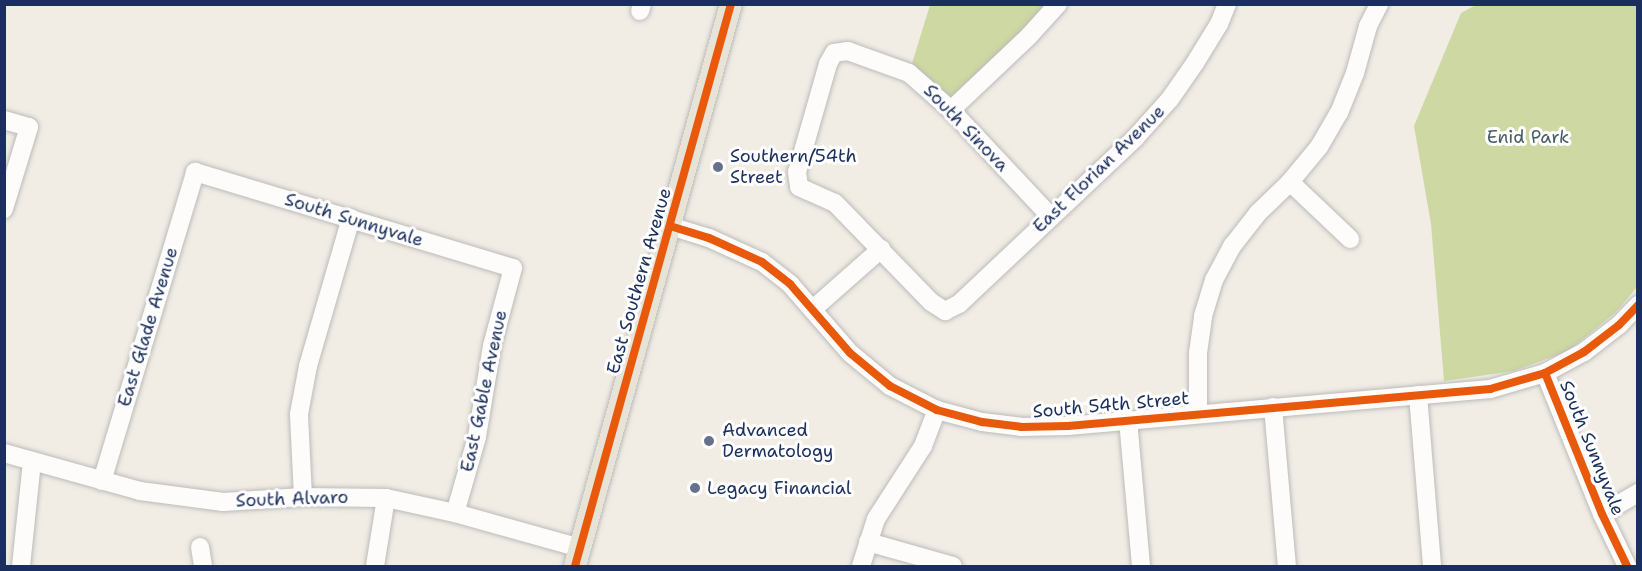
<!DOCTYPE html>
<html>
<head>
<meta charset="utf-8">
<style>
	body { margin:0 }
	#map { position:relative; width:1642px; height:571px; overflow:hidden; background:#f1ede5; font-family:"Shantell Sans",sans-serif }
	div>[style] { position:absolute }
	.green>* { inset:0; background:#ced8a2 }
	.roads { filter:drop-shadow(0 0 2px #bcbbba) drop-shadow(0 0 2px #bcbbba) }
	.minor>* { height:18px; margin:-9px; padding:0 9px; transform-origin:9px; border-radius:9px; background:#fdfcfb }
	.major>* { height:22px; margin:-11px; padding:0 11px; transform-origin:11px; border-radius:11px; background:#e8e3d7 }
	.cycleway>* { height:8px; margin:-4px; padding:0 4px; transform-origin:4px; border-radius:4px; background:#e8590c }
	.dots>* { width:16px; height:16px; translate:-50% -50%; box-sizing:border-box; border:3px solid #fff; border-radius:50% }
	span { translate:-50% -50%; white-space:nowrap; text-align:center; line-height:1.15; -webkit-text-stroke:6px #fff; paint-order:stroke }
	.street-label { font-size:18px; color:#1b2f5e }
	.park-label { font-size:18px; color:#485d62 }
	.poi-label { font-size:18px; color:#1b2f5e }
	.left { translate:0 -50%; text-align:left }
	.frame { position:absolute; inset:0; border:6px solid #1b2f5e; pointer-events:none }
</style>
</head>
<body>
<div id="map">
	<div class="green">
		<div style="clip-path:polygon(930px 5px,1058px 5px,951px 110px,909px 73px)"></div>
		<div style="clip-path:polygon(1476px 5px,1637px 5px,1637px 287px,1616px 312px,1568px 351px,1514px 371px,1444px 381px,1431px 224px,1414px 126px,1461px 13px)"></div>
	</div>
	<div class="roads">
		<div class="minor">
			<div style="left:640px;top:11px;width:7px;rotate:-74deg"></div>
			<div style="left:951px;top:110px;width:108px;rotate:-43.5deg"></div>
			<div style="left:1029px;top:36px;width:43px;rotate:-47.8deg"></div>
			<div style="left:4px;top:120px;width:26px;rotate:16deg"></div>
			<div style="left:29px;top:127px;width:86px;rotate:107deg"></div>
			<div style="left:1290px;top:182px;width:83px;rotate:43.5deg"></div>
			<div style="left:1051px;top:217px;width:146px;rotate:-133.1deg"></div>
			<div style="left:951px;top:110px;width:56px;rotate:-138.6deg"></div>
			<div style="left:909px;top:73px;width:65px;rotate:-160.2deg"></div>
			<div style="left:848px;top:51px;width:14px;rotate:172deg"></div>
			<div style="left:834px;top:53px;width:13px;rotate:119deg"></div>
			<div style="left:828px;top:64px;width:112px;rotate:106deg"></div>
			<div style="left:797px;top:172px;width:15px;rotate:82deg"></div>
			<div style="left:799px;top:187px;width:39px;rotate:24deg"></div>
			<div style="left:835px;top:203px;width:138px;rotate:45.9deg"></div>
			<div style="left:931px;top:302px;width:17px;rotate:33deg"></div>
			<div style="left:945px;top:311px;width:16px;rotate:-27deg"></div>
			<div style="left:959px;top:304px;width:242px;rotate:-43.3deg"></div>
			<div style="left:1135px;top:138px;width:52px;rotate:-48.1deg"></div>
			<div style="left:1170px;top:99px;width:44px;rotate:-55.2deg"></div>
			<div style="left:1195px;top:63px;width:46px;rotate:-58.4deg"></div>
			<div style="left:1219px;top:24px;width:22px;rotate:-68deg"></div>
			<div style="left:670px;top:226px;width:41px;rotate:17.1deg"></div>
			<div style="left:709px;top:238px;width:58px;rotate:24.4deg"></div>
			<div style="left:762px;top:262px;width:36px;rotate:38deg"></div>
			<div style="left:790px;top:284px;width:91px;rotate:49deg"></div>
			<div style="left:850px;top:353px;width:52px;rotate:39.5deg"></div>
			<div style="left:890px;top:386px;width:53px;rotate:27.1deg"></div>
			<div style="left:937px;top:410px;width:47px;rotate:14.9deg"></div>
			<div style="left:982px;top:422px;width:39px;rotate:7deg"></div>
			<div style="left:1021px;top:427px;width:47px;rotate:-1.2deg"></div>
			<div style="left:1068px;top:426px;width:424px;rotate:-5deg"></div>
			<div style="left:1490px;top:389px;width:57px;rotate:-16.2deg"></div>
			<div style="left:1545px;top:373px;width:44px;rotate:-28.3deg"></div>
			<div style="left:1584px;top:352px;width:44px;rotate:-37.6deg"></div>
			<div style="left:1619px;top:325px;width:28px;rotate:-46deg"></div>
			<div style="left:813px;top:309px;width:91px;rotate:-41.4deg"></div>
			<div style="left:1545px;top:373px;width:152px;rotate:68deg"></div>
			<div style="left:1602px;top:514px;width:58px;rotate:64.3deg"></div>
			<div style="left:1418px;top:395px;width:172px;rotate:85.3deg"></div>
			<div style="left:1273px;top:407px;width:160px;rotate:85deg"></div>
			<div style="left:1198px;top:413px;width:60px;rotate:-90deg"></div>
			<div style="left:1198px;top:353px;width:37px;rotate:-82deg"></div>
			<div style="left:1203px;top:316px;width:38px;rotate:-73deg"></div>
			<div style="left:1214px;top:280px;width:40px;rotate:-62deg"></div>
			<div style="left:1233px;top:245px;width:41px;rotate:-52deg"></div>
			<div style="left:1258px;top:213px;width:45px;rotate:-44.1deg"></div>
			<div style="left:1290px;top:182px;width:45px;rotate:-50.4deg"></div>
			<div style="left:1319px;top:147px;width:39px;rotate:-60deg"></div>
			<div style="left:1339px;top:113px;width:43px;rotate:-68.2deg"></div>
			<div style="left:1355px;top:73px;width:49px;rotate:-74.5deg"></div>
			<div style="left:1368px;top:26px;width:25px;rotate:-63deg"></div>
			<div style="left:1128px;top:420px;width:147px;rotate:84.9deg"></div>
			<div style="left:4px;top:453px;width:141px;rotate:15.6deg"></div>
			<div style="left:140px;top:491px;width:84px;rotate:7.5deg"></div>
			<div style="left:223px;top:502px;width:80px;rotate:-3.6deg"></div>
			<div style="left:303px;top:497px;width:83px;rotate:0.7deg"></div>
			<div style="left:386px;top:498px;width:71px;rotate:12.3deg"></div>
			<div style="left:455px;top:513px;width:130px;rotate:15.6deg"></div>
			<div style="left:102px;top:481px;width:323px;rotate:-73.2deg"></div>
			<div style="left:195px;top:172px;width:332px;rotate:16.8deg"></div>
			<div style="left:513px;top:268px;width:81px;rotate:105.1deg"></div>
			<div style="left:492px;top:346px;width:92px;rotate:99.4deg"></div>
			<div style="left:477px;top:437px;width:79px;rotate:106.1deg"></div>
			<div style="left:303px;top:497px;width:83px;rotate:-92.8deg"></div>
			<div style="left:299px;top:414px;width:49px;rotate:-79.4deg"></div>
			<div style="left:308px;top:366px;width:154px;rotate:-73.8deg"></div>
			<div style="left:1602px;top:514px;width:42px;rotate:-30.3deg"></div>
			<div style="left:868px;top:542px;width:88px;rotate:15.8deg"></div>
			<div style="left:200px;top:547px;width:19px;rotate:81deg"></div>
			<div style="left:21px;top:566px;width:105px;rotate:-84deg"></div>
			<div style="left:375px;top:566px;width:69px;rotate:-80.8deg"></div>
			<div style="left:861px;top:566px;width:49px;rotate:-72.3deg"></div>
			<div style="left:876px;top:519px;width:87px;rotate:-57.2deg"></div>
			<div style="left:923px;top:446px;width:39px;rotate:-69deg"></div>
		</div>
		<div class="major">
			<div style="left:575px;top:566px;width:583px;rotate:-74.49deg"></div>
		</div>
	</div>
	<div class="cycleway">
		<div style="left:670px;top:226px;width:41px;rotate:17.1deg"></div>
		<div style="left:709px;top:238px;width:58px;rotate:24.4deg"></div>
		<div style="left:762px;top:262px;width:36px;rotate:38deg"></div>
		<div style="left:790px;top:284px;width:91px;rotate:49deg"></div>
		<div style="left:850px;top:353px;width:52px;rotate:39.5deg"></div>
		<div style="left:890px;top:386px;width:53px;rotate:27.1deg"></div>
		<div style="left:937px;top:410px;width:47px;rotate:14.9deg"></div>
		<div style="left:982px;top:422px;width:39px;rotate:7deg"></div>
		<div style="left:1021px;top:427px;width:47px;rotate:-1.2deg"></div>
		<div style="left:1068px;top:426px;width:424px;rotate:-5deg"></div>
		<div style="left:1490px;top:389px;width:57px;rotate:-16.2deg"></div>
		<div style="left:1545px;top:373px;width:44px;rotate:-28.3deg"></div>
		<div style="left:1584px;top:352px;width:44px;rotate:-37.6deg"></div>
		<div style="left:1619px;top:325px;width:28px;rotate:-46deg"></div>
		<div style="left:1545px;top:373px;width:152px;rotate:68deg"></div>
		<div style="left:1602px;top:514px;width:58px;rotate:64.3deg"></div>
		<div style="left:575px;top:566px;width:583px;rotate:-74.49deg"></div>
	</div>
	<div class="dots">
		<div style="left:718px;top:167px;background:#66728d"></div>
		<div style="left:709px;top:441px;background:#66728d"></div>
		<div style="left:695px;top:488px;background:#66728d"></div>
	</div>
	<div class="street-label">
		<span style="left:966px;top:128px;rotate:46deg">South Sinova</span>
		<span style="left:1099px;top:169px;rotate:-44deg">East Florian Avenue</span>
		<span style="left:354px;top:220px;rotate:17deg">South Sunnyvale</span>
		<span style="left:639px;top:281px;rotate:-74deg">East Southern Avenue</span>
		<span style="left:148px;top:327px;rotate:-73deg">East Glade Avenue</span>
		<span style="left:484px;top:391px;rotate:-78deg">East Gable Avenue</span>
		<span style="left:1111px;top:405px;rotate:-5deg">South 54th Street</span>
		<span style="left:1592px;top:448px;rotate:68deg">South Sunnyvale</span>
		<span style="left:292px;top:499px;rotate:-2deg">South Alvaro</span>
	</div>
	<div class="park-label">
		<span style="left:1528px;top:137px">Enid Park</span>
	</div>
	<div class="poi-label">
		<span class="left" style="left:730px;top:167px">Southern/54th<br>Street</span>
		<span class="left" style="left:722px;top:441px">Advanced<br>Dermatology</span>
		<span class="left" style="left:707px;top:488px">Legacy Financial</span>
	</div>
	<div class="frame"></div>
</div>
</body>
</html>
